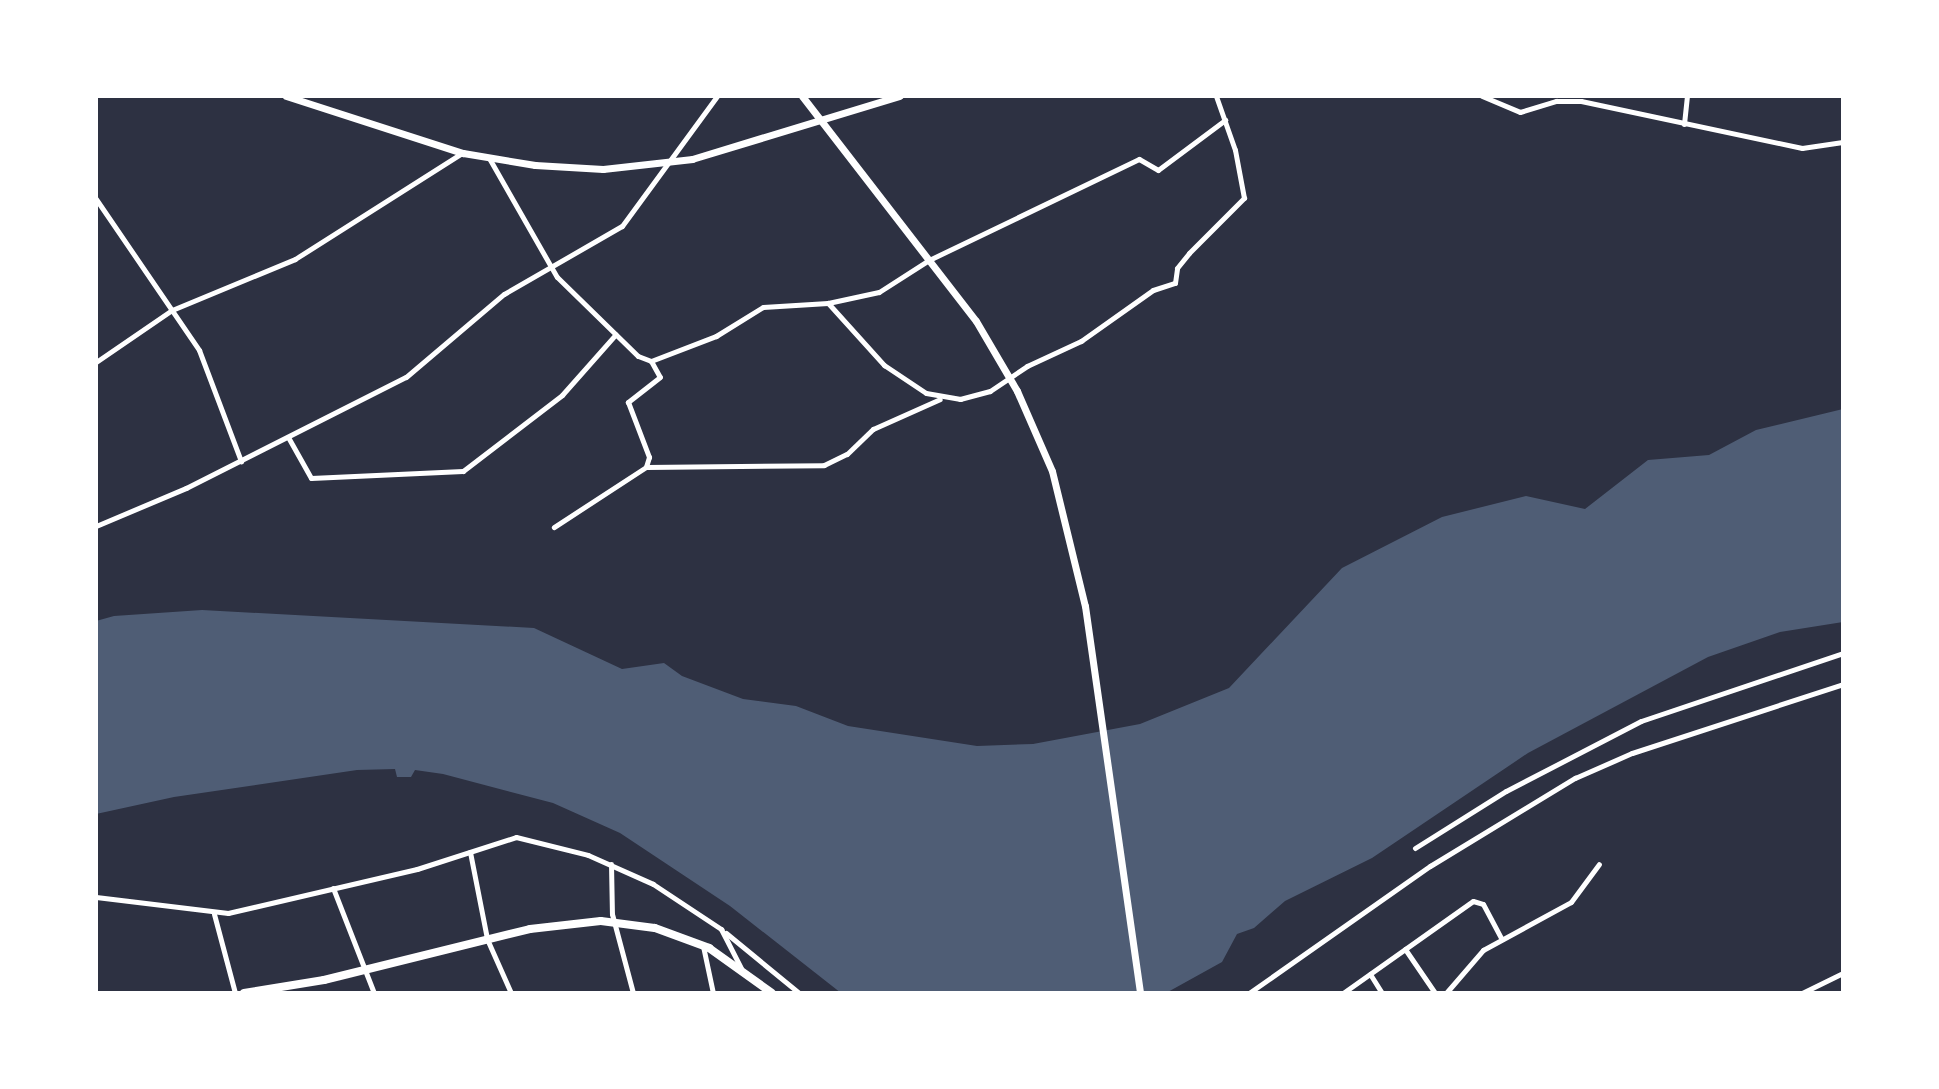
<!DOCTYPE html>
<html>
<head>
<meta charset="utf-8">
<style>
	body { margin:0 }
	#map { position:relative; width:1939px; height:1089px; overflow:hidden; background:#2d3142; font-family:Quicksand,sans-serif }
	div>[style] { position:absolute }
	.water>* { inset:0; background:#4f5d75 }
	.minor>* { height:5px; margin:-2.5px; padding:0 2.5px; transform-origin:2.5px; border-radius:2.5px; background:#fff }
	.secondary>* { height:7px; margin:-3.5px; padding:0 3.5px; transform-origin:3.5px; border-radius:3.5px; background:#fff }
	.primary>* { height:8px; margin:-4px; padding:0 4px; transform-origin:4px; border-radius:4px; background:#fff }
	span { translate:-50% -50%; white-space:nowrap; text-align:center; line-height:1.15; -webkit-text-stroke:7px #fff; paint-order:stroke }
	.frame { position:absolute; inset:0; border:98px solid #fff; pointer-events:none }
</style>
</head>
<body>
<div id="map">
	<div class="water">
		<div style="clip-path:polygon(1843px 409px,1843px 622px,1780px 632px,1708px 657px,1528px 753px,1372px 858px,1285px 901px,1254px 928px,1237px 934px,1222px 962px,1166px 993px,841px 993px,730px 906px,620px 833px,553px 803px,443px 774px,415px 770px,411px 777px,397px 777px,395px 769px,357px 770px,174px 797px,96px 814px,96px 621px,114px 616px,202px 610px,534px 628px,622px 669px,664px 663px,682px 676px,743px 699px,796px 706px,848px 726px,977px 746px,1033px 744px,1140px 724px,1229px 688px,1342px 568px,1442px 517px,1526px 496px,1585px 509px,1648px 460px,1709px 455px,1756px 430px)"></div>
	</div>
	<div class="minor">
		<div style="left:1482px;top:96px;width:41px;rotate:22.8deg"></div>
		<div style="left:1520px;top:112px;width:38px;rotate:-17deg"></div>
		<div style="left:1556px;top:101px;width:25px"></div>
		<div style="left:1581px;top:101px;width:226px;rotate:12deg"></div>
		<div style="left:1802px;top:148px;width:41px;rotate:-8.3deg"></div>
		<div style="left:1684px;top:124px;width:28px;rotate:-84deg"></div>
		<div style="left:489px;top:158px;width:137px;rotate:60.3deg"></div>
		<div style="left:557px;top:277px;width:113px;rotate:44.3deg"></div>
		<div style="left:638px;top:356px;width:14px;rotate:21deg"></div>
		<div style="left:651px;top:361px;width:18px;rotate:61deg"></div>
		<div style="left:660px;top:377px;width:41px;rotate:142deg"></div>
		<div style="left:628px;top:402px;width:59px;rotate:69.1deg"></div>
		<div style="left:649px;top:457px;width:10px;rotate:107deg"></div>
		<div style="left:646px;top:467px;width:110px;rotate:146.9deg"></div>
		<div style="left:96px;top:199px;width:183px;rotate:55.7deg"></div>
		<div style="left:199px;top:350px;width:119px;rotate:69.3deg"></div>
		<div style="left:828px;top:303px;width:84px;rotate:47.9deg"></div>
		<div style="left:884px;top:365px;width:50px;rotate:33.7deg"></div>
		<div style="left:926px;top:393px;width:35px;rotate:10deg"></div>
		<div style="left:960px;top:399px;width:31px;rotate:-15deg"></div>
		<div style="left:990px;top:391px;width:45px;rotate:-34deg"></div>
		<div style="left:1027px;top:366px;width:60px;rotate:-24.8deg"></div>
		<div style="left:1081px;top:341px;width:88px;rotate:-35.3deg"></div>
		<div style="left:1153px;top:290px;width:23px;rotate:-18deg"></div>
		<div style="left:1175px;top:283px;width:15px;rotate:-82deg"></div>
		<div style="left:1177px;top:268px;width:19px;rotate:-51deg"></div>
		<div style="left:1189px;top:253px;width:78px;rotate:-45deg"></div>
		<div style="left:1244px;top:198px;width:49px;rotate:-100.6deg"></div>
		<div style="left:1235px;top:150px;width:57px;rotate:-109.4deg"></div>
		<div style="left:651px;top:361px;width:70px;rotate:-21deg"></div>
		<div style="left:716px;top:336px;width:55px;rotate:-31.7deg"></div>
		<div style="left:763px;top:307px;width:65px;rotate:-3.5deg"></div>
		<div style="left:828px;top:303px;width:52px;rotate:-12.2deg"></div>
		<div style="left:879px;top:292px;width:59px;rotate:-32.6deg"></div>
		<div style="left:929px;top:260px;width:233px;rotate:-25.7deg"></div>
		<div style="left:1139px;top:159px;width:22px;rotate:30deg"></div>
		<div style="left:1158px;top:170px;width:84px;rotate:-36.7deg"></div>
		<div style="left:96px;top:362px;width:92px;rotate:-34.4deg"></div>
		<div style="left:172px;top:310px;width:133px;rotate:-22.5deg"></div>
		<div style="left:295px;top:259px;width:198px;rotate:-32.4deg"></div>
		<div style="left:288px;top:437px;width:47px;rotate:60.7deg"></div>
		<div style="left:311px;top:478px;width:152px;rotate:-2.6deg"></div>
		<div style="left:463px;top:471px;width:125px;rotate:-37.5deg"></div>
		<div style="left:562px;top:395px;width:81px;rotate:-48.5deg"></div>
		<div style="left:646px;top:467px;width:178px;rotate:-0.6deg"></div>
		<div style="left:824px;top:465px;width:25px;rotate:-26deg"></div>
		<div style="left:847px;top:454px;width:36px;rotate:-44deg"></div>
		<div style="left:873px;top:429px;width:73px;rotate:-24.1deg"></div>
		<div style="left:96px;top:526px;width:98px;rotate:-22.9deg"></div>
		<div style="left:186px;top:488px;width:246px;rotate:-26.8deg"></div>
		<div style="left:406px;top:377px;width:128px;rotate:-40.3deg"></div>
		<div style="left:504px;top:294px;width:136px;rotate:-30deg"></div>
		<div style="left:622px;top:226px;width:161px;rotate:-53.8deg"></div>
		<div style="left:1415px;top:848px;width:107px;rotate:-32.1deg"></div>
		<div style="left:1506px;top:791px;width:152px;rotate:-27.4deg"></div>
		<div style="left:1641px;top:721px;width:213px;rotate:-18.6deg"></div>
		<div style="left:470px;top:852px;width:89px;rotate:78.9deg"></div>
		<div style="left:487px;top:939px;width:59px;rotate:66deg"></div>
		<div style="left:611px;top:864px;width:50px;rotate:88.9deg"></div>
		<div style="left:612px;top:914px;width:82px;rotate:75.1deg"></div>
		<div style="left:333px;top:888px;width:113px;rotate:68.7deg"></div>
		<div style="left:96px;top:897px;width:133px;rotate:6.9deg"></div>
		<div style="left:228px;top:913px;width:194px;rotate:-13.1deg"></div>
		<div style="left:417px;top:869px;width:104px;rotate:-17.9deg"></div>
		<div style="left:516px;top:837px;width:74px;rotate:14deg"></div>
		<div style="left:588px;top:855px;width:71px;rotate:24deg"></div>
		<div style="left:653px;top:884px;width:82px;rotate:33.5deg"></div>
		<div style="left:721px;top:929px;width:44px;rotate:62.9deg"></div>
		<div style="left:214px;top:914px;width:82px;rotate:75.1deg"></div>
		<div style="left:726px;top:933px;width:94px;rotate:39.4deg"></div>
		<div style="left:703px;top:946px;width:48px;rotate:78deg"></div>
		<div style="left:1405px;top:949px;width:53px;rotate:55.7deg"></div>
		<div style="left:1370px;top:974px;width:22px;rotate:58deg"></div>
		<div style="left:1249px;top:993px;width:221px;rotate:-35.1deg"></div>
		<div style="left:1430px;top:866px;width:170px;rotate:-31.3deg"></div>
		<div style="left:1575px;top:778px;width:62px;rotate:-23.7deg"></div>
		<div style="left:1632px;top:753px;width:222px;rotate:-18.1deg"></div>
		<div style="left:1343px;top:993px;width:159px;rotate:-35.3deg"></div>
		<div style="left:1473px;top:901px;width:10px;rotate:17deg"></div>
		<div style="left:1483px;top:904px;width:40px;rotate:62deg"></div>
		<div style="left:1446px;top:993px;width:57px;rotate:-49.3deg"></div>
		<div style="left:1483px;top:950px;width:100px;rotate:-28.6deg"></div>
		<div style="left:1571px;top:902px;width:47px;rotate:-53.6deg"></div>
		<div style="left:1802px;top:993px;width:46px;rotate:-26deg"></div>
	</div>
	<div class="secondary">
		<div style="left:286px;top:96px;width:186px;rotate:17.9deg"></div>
		<div style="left:463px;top:153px;width:73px;rotate:9.5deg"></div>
		<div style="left:535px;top:165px;width:68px;rotate:3.4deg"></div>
		<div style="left:603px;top:169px;width:90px;rotate:-6.4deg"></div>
		<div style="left:692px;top:159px;width:217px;rotate:-16.9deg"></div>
		<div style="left:802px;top:96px;width:284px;rotate:52.3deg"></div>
		<div style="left:976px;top:321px;width:81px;rotate:59.6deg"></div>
		<div style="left:1017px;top:391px;width:87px;rotate:66.4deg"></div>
		<div style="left:1052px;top:471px;width:139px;rotate:76.3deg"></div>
		<div style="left:1085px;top:606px;width:391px;rotate:81.9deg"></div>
	</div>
	<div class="primary">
		<div style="left:244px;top:993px;width:81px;rotate:-9.2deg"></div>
		<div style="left:324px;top:980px;width:212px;rotate:-13.9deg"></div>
		<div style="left:530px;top:929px;width:71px;rotate:-6.4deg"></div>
		<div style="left:601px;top:921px;width:54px;rotate:7.4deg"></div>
		<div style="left:655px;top:928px;width:58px;rotate:20.3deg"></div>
		<div style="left:709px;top:948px;width:77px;rotate:35.5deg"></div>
	</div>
	<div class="frame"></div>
</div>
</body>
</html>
